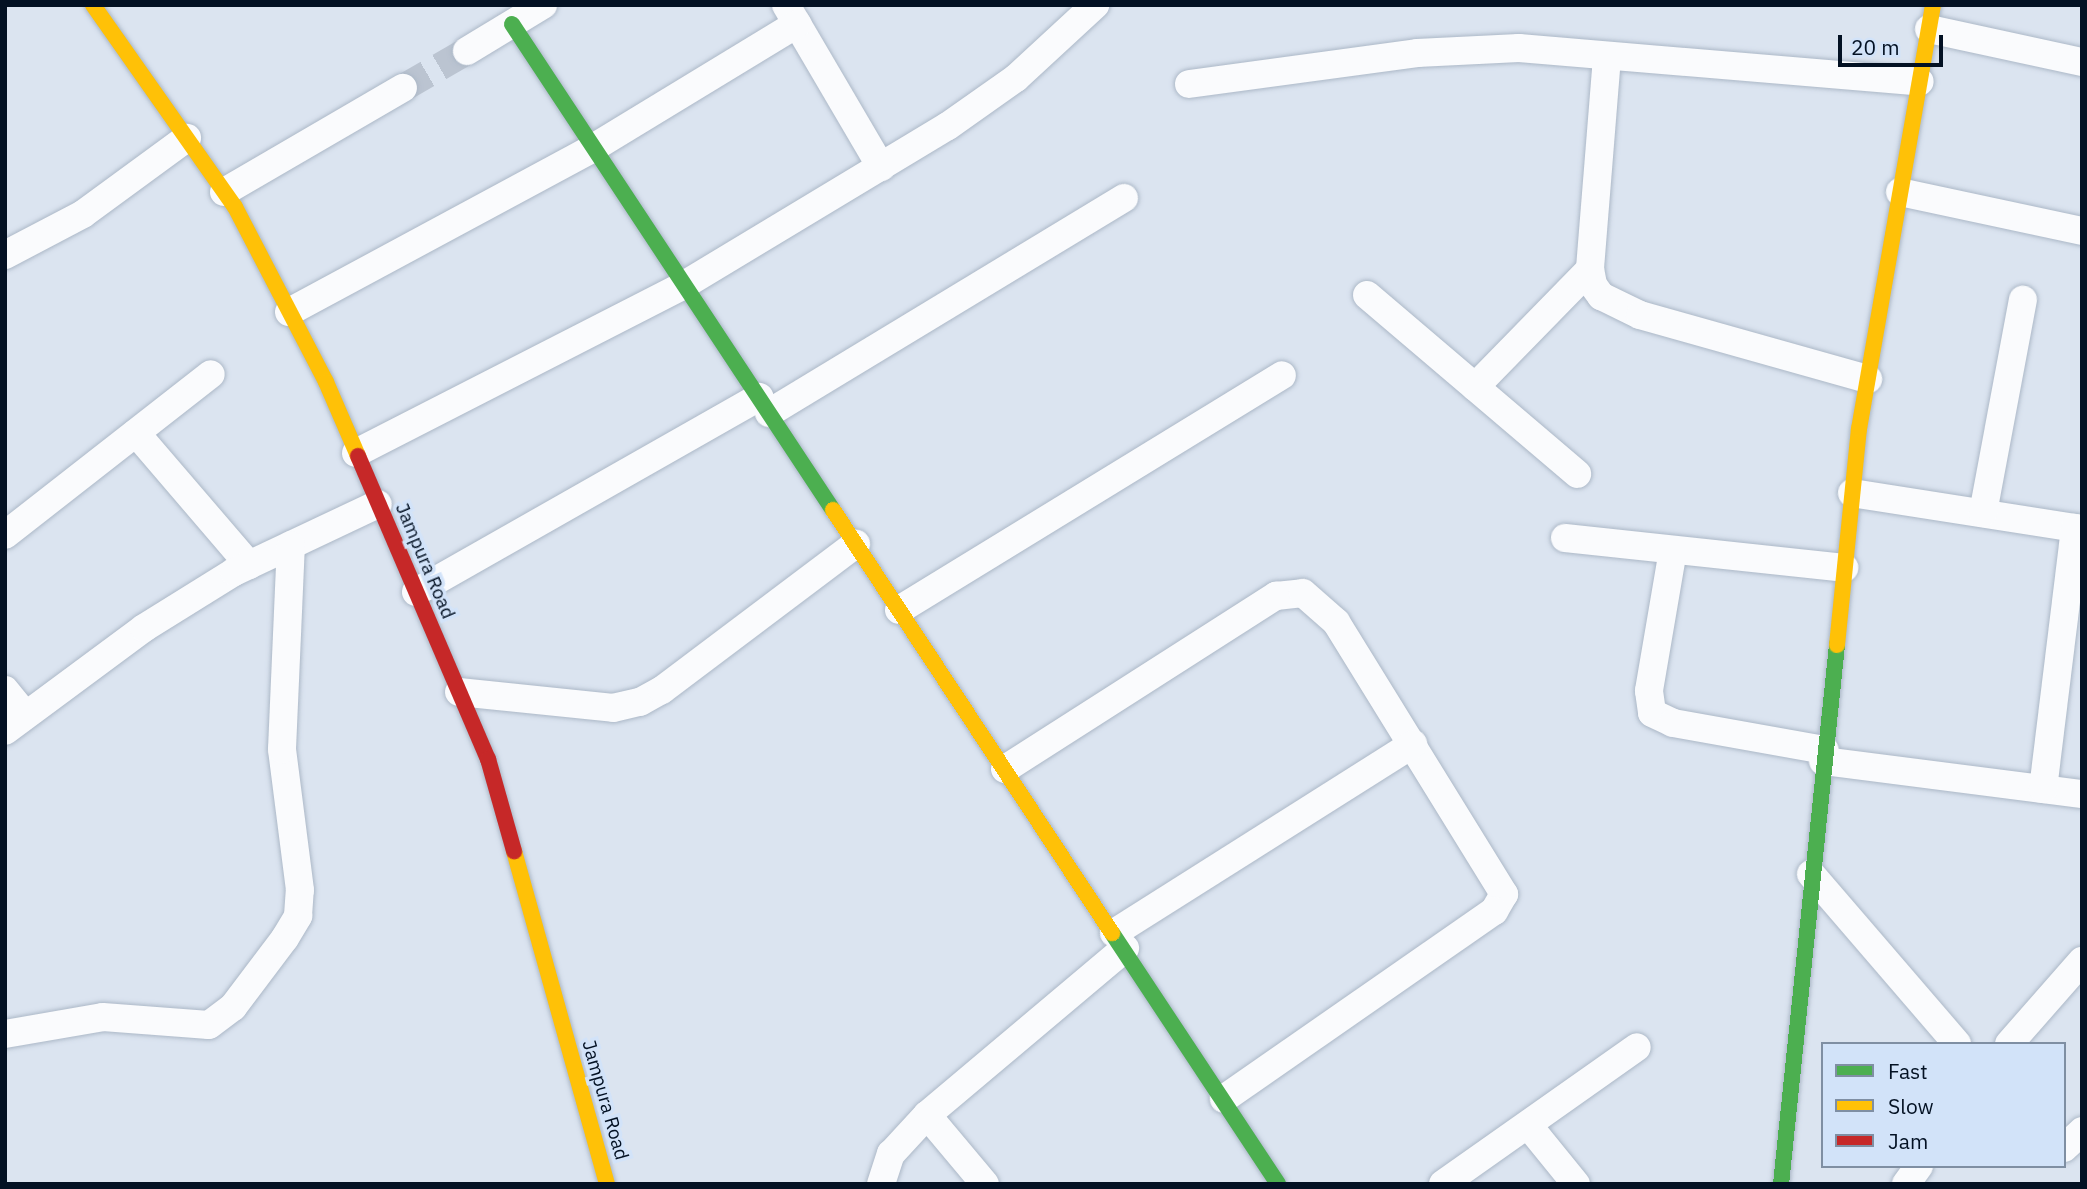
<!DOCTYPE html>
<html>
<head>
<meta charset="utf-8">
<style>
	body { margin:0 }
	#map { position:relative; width:2087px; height:1189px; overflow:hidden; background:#dbe4f0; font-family:"IBM Plex Sans",sans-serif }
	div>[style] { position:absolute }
	.street-tunnel>* { height:28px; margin-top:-14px; transform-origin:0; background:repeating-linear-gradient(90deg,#bbc4d1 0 28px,transparent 0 42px) }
	.roads { filter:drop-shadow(0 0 2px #acb8c7) drop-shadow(0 0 2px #acb8c7) }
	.street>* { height:28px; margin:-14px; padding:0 14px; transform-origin:14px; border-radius:14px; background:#fafbfd }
	.fast>* { height:16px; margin:-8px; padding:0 8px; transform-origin:8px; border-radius:8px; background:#4caf50 }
	.slow>* { height:16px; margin:-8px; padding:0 8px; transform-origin:8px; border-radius:8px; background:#ffc107 }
	.jam>* { height:16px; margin:-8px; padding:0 8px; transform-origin:8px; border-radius:8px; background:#c62828 }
	span { translate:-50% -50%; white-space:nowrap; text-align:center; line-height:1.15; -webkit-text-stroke:7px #d2e3f9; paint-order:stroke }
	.street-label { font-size:19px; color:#031123 }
	.frame { position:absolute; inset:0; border:7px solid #031123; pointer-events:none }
	.legend { position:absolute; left:1821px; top:1042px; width:245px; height:126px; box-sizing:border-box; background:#d2e3f9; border:2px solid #7f8fa3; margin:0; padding:9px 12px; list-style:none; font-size:21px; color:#031123 }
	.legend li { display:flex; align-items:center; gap:14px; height:35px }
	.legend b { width:35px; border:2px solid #7f8fa3 }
	.scale { position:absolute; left:1838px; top:35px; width:105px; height:32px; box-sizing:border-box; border:4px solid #031123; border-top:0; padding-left:9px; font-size:21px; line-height:24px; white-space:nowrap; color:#031123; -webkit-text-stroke:5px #d2e3f9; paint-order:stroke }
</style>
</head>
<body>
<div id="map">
	<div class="street-tunnel">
		<div style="left:403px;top:88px;width:74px;rotate:-30deg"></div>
	</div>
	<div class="roads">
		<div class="street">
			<div style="left:786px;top:5px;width:188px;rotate:59.6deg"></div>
			<div style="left:1929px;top:29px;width:157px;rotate:12.2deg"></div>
			<div style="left:467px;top:51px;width:89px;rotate:-31.2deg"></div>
			<div style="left:1607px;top:57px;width:213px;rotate:94.6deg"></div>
			<div style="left:1590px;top:269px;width:16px;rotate:79deg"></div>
			<div style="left:1593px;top:285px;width:14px;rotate:54deg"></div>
			<div style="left:1601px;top:296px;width:43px;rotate:26deg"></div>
			<div style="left:1640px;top:315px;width:237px;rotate:15.7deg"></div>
			<div style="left:1189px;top:84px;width:230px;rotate:-7.7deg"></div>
			<div style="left:1417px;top:53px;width:102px;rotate:-2.8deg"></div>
			<div style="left:1519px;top:48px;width:402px;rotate:4.8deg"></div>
			<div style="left:224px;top:192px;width:207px;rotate:-30.2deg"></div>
			<div style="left:1900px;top:192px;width:186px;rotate:12.1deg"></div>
			<div style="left:5px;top:255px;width:88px;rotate:-27.7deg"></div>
			<div style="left:83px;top:214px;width:129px;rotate:-36.2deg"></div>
			<div style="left:1367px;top:295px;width:276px;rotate:40.4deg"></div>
			<div style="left:289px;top:312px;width:345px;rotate:-28.3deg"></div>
			<div style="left:593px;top:148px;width:239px;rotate:-31.3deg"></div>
			<div style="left:1475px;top:387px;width:165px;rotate:-45.7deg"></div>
			<div style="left:769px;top:413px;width:415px;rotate:-31.2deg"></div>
			<div style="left:136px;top:433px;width:174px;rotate:49.4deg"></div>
			<div style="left:356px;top:453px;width:369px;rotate:-27.1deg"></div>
			<div style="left:684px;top:285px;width:308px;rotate:-31.1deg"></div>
			<div style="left:948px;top:126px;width:83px;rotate:-35.2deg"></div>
			<div style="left:1016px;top:78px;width:108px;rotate:-42.7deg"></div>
			<div style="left:1852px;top:493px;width:233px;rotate:8.9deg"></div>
			<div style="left:1983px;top:513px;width:217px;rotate:-79.4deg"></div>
			<div style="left:5px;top:535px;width:261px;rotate:-38deg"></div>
			<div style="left:1565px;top:538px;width:281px;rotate:6.1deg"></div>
			<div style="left:1673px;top:550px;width:143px;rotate:99.7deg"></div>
			<div style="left:1649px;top:691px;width:22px;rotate:82deg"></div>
			<div style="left:1652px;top:713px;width:23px;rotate:25deg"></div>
			<div style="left:1673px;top:723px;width:154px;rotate:10.1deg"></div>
			<div style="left:416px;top:592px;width:395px;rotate:-29.6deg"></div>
			<div style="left:899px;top:610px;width:449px;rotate:-31.5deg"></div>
			<div style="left:5px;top:690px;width:32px;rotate:51deg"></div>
			<div style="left:459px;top:692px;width:155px;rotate:5.9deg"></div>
			<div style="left:613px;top:708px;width:28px;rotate:-13deg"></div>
			<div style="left:640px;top:702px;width:25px;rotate:-29deg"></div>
			<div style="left:662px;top:690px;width:243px;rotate:-37deg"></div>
			<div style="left:5px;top:731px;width:173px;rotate:-36.5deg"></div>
			<div style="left:144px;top:628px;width:106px;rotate:-31.9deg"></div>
			<div style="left:234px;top:572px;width:159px;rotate:-25.3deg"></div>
			<div style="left:1823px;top:761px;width:261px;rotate:7.3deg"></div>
			<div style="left:1005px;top:769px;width:322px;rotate:-32.6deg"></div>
			<div style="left:1276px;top:596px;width:27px;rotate:-6deg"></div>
			<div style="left:1303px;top:593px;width:44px;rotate:41.3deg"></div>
			<div style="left:1336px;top:622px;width:320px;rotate:58.3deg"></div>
			<div style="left:1504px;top:894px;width:20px;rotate:120deg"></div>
			<div style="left:1494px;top:911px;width:329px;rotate:145.2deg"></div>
			<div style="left:2043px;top:789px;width:263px;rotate:-83deg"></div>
			<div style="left:1811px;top:874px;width:224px;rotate:49.3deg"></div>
			<div style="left:1114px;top:933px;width:354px;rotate:-32.3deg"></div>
			<div style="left:5px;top:1034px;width:99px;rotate:-9.8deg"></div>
			<div style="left:103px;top:1017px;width:106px;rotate:4.3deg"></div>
			<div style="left:209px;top:1025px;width:30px;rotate:-37deg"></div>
			<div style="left:233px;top:1007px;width:86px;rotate:-53deg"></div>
			<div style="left:285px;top:938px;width:26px;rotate:-59deg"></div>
			<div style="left:298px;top:916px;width:26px;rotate:-86deg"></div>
			<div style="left:300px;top:890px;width:142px;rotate:-97.3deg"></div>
			<div style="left:282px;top:749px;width:204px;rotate:-87.5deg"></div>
			<div style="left:2009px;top:1044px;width:111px;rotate:-48.7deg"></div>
			<div style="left:927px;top:1115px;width:90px;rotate:50deg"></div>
			<div style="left:1528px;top:1125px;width:76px;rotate:50.9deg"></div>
			<div style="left:2064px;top:1148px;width:25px;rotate:-43deg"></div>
			<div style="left:881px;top:1184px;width:32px;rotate:-72deg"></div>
			<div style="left:891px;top:1154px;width:53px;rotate:-47.3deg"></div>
			<div style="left:927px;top:1115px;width:259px;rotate:-40.1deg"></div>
			<div style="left:1443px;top:1184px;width:237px;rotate:-35.2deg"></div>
			<div style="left:1906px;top:1184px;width:22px;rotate:-54deg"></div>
		</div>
		<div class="fast">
			<div style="left:512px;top:24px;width:582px;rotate:56.56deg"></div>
			<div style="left:1112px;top:933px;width:301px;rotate:56.5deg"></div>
			<div style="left:1781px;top:1184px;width:542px;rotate:-84.07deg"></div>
		</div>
		<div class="slow">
			<div style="left:93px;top:5px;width:247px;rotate:54.9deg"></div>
			<div style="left:235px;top:207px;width:197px;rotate:62.5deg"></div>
			<div style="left:326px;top:382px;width:81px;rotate:66.6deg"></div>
			<div style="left:833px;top:510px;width:507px;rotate:56.59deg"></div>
			<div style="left:1837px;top:645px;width:217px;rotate:-84.2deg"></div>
			<div style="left:1859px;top:429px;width:430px;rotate:-80.1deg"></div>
			<div style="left:514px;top:851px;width:346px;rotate:74.4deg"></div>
		</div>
		<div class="jam">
			<div style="left:358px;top:456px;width:330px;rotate:66.8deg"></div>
			<div style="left:488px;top:759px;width:96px;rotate:74.2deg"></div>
		</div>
	</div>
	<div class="street-label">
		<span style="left:425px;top:561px;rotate:67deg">Jampura Road</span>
		<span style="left:605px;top:1100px;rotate:74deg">Jampura Road</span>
	</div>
	<div class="frame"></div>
	<ul class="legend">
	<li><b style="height:9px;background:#4caf50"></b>Fast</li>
	<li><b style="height:9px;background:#ffc107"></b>Slow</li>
	<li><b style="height:9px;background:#c62828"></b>Jam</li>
	</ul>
	<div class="scale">20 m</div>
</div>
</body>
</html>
